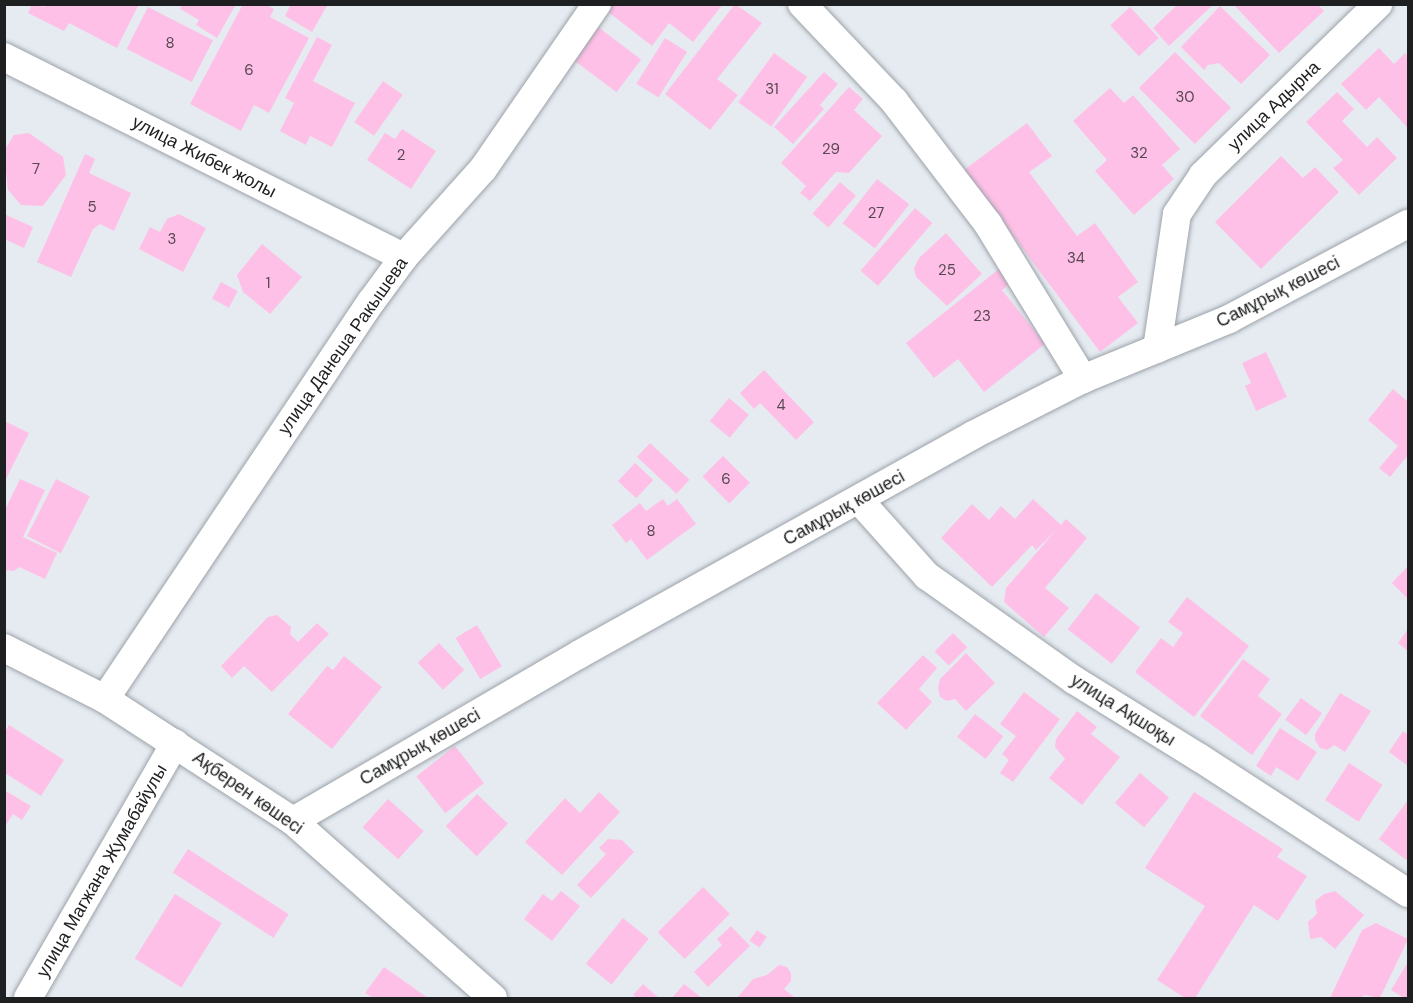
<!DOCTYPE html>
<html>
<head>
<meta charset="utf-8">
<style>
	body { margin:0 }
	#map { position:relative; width:1413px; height:1003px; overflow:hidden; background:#e5ebf1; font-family:"DM Sans",sans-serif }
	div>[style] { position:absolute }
	.building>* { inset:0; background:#ffc0e7; transform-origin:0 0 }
	.roads { filter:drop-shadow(0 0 2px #9ca2a8) drop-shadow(0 0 2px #9ca2a8) }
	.street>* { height:28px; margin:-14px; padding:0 14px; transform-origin:14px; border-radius:14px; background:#fff }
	span { translate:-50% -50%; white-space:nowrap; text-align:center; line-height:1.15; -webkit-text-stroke:5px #fff; paint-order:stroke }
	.number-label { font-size:15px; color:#564752 }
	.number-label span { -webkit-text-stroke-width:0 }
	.street-label { font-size:18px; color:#1d1f21 }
	.frame { position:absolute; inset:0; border:6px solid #1d1f21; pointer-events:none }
</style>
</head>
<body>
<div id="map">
	<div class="building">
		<div style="clip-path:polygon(32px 4px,44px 7px,46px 4px,139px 4px,117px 48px,69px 23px,64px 31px,28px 13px)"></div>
		<div style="clip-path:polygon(182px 4px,236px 4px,217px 38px,196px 25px,199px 20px,180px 9px)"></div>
		<div style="clip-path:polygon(243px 4px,265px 4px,274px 9px,270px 17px,309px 38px,269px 113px,254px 105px,241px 131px,190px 104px)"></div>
		<div style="clip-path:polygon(291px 4px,328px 4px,312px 32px,285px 16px)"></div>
		<div style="clip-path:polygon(612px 4px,723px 4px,693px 42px,669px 23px,652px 46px,607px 11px)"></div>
		<div style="clip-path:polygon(735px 4px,762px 23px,717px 79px,738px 95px,710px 130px,665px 94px)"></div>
		<div style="clip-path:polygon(1178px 4px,1214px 4px,1169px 46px,1153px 28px)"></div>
		<div style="clip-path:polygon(1234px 5px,1318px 5px,1324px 11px,1279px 53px)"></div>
		<div style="clip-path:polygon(1220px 6px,1270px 55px,1241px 84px,1219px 63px,1208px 65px,1204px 70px,1181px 47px)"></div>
		<div style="left:148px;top:7px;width:73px;height:47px;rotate:27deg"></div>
		<div style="left:1130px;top:7px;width:42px;height:27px;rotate:47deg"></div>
		<div style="left:598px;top:27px;width:54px;height:41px;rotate:37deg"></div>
		<div style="clip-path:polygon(317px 37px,332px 45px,313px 81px,355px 103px,332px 147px,310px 136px,306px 145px,280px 131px,294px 103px,285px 98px)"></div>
		<div style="left:665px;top:38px;width:26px;height:54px;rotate:32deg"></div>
		<div style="clip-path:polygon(1379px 48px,1394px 64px,1405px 53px,1408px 57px,1408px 128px,1379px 97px,1366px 110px,1341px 84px)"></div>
		<div style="left:1175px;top:52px;width:79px;height:51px;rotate:45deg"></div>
		<div style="left:774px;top:53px;width:41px;height:61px;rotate:36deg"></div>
		<div style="clip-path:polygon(824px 72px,838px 84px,820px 105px,824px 109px,793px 144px,774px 127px)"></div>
		<div style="left:383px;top:81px;width:24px;height:50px;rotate:35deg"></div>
		<div style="clip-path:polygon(849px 87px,863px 99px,854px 110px,882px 136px,849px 173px,836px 172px,810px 201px,800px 193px,806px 186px,781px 163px)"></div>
		<div style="clip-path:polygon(1110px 88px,1124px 103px,1133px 95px,1180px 149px,1162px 165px,1174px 179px,1134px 215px,1095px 171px,1107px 160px,1073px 121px)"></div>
		<div style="clip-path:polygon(1337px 92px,1354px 109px,1342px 121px,1367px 147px,1377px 137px,1397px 158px,1359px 195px,1333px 168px,1343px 160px,1306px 122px)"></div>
		<div style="clip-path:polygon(1027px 123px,1052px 156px,1029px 172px,1077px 236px,1095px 223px,1138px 282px,1118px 297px,1138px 323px,1100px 352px,964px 170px)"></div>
		<div style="clip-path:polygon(402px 129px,436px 151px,411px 189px,367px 160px,385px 133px,395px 139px)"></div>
		<div style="clip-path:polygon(29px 133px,63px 157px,66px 175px,43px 206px,21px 205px,8px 190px,4px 151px,14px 135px)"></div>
		<div style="clip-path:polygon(85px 154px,95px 159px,89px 173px,131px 193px,114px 231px,100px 224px,93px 229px,71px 277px,37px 262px)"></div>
		<div style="clip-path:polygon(1281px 156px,1303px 178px,1315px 167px,1339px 192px,1261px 269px,1215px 222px)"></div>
		<div style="left:877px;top:179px;width:41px;height:56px;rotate:38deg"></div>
		<div style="left:840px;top:182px;width:21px;height:42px;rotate:41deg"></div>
		<div style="left:915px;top:208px;width:23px;height:83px;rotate:41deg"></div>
		<div style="clip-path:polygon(4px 214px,33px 227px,24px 248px,4px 239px)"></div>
		<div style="clip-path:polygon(179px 214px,206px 228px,183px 272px,139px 249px,150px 227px,160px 232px,167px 219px)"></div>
		<div style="clip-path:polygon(946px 233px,982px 274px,947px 306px,916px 277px,914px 268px,919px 258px)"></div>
		<div style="clip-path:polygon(262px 244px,302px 277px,270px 314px,243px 292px,237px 275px)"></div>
		<div style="clip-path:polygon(999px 269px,1011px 283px,1002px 290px,1045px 344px,984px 392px,958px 359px,934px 378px,906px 343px)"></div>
		<div style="left:221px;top:282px;width:19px;height:19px;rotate:28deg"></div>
		<div style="clip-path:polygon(1266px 352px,1287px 397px,1256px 411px,1245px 386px,1251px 383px,1242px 363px)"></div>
		<div style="clip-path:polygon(764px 370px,814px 422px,796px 440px,760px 403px,754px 409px,740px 393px)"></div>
		<div style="clip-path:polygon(1393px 389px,1408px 402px,1408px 455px,1390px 477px,1379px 468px,1398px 446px,1368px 420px)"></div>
		<div style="left:729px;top:398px;width:26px;height:30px;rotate:40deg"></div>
		<div style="clip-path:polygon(4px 421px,29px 433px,4px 483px)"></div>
		<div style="left:650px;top:443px;width:54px;height:19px;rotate:43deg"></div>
		<div style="left:723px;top:456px;width:38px;height:29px;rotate:45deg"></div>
		<div style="left:635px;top:463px;width:25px;height:25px;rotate:43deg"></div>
		<div style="clip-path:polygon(20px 479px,45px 490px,23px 537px,57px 553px,45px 579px,19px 567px,14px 571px,4px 570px,4px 512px)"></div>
		<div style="left:56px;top:479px;width:38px;height:64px;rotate:27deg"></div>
		<div style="clip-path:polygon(663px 499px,668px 506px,677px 499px,696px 524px,647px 560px,631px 539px,626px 543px,612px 525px,640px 503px,646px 511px)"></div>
		<div style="clip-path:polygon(1033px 499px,1061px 525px,1066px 519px,1087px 538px,1045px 588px,1069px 608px,1044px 637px,1004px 602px,1006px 588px,1056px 530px,1036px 550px,1032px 545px,992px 587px,941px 538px,972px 504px,989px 520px,1001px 506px,1015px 519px)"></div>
		<div style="clip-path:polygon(1408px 566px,1408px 599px,1392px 583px)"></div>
		<div style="left:1096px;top:593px;width:56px;height:46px;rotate:38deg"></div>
		<div style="clip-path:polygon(1187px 597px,1249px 646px,1194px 717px,1135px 672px,1161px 638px,1173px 647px,1183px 633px,1168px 622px)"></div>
		<div style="clip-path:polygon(277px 615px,291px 627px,290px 634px,298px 642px,317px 623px,329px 634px,272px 692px,244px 666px,232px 678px,221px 666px,268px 617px)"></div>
		<div style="left:477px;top:625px;width:48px;height:25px;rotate:59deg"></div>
		<div style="clip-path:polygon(1408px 629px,1408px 651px,1398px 643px)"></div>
		<div style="left:953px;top:633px;width:20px;height:26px;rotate:45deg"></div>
		<div style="left:439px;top:643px;width:37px;height:29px;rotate:47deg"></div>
		<div style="clip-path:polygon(966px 653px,995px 683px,966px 711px,955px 699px,947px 701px,940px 697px,938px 688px,940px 679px)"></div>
		<div style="clip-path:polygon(923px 655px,937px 668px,919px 689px,932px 702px,906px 730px,877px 703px)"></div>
		<div style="clip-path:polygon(344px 656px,382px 687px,332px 749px,288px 714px,327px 666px,333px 670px)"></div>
		<div style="clip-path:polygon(1243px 659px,1270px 679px,1258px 696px,1282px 714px,1252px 755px,1200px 716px)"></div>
		<div style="clip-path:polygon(1024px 692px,1060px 719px,1013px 782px,1000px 773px,1009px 760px,1002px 754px,1016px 736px,1000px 724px)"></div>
		<div style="clip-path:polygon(1340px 693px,1371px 711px,1345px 752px,1334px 745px,1327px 750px,1320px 748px,1315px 740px,1315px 734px)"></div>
		<div style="left:1301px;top:698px;width:26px;height:27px;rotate:36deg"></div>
		<div style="clip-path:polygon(1077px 711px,1097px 727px,1091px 734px,1120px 757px,1082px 805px,1049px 778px,1065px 759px,1055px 747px,1056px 739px)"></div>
		<div style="left:975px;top:714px;width:36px;height:29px;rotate:38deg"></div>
		<div style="clip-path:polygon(9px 725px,64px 760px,41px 796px,5px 773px,5px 732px)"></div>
		<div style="clip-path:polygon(1280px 728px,1317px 752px,1298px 781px,1276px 767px,1271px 776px,1256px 766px)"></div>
		<div style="clip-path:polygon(1403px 731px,1408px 735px,1408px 766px,1389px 752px)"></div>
		<div style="left:455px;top:746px;width:47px;height:49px;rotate:52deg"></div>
		<div style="left:1349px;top:763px;width:40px;height:44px;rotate:33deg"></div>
		<div style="left:1140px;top:773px;width:38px;height:39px;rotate:40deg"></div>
		<div style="clip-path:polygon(4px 790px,31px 806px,22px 820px,13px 814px,4px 828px)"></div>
		<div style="clip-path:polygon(599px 792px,620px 812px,562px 875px,525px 842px,565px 798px,580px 813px)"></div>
		<div style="clip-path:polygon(1194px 792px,1283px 849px,1277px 857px,1307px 876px,1278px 921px,1254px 905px,1195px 998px,1185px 998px,1157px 980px,1205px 906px,1145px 868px)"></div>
		<div style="left:477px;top:794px;width:43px;height:45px;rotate:44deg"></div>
		<div style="left:388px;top:799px;width:48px;height:38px;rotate:42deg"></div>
		<div style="clip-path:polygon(1408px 800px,1408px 856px,1406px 860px,1379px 839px)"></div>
		<div style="clip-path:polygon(608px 839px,622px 840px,634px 852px,591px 898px,577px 885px,606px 854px,599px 848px)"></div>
		<div style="left:188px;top:849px;width:120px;height:28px;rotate:33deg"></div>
		<div style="left:703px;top:887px;width:38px;height:64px;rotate:45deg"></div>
		<div style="clip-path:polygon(561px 891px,580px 906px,552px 941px,524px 919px,543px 894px,552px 901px)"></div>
		<div style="clip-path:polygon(1335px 891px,1364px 915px,1335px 949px,1321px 937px,1310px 939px,1308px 922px,1317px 914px,1315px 901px,1324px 894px)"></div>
		<div style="left:175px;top:894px;width:55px;height:76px;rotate:32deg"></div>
		<div style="left:623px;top:918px;width:33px;height:59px;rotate:39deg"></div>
		<div style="clip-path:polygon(1376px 923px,1408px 939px,1380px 998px,1364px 995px,1362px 998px,1330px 998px,1362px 930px)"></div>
		<div style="clip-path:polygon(731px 926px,750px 946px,708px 987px,694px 972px,722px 945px,717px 939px)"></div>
		<div style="left:757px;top:930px;width:12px;height:13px;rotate:35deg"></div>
		<div style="clip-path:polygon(1408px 962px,1408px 998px,1404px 998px,1391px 990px)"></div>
		<div style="clip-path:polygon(779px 965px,787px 967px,791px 973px,791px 981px,784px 989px,795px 998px,737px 998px,753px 979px,767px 975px)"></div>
		<div style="clip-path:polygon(384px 967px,428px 998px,373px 998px,365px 993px)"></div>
		<div style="clip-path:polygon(643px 984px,659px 998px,637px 998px,633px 995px)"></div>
		<div style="clip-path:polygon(684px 984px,702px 998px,672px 998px)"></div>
	</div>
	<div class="roads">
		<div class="street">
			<div style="left:802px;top:4px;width:134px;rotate:46.5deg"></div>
			<div style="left:894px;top:101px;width:155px;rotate:52.6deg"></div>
			<div style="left:988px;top:224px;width:182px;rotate:58.5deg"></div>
			<div style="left:4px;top:57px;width:447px;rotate:26.6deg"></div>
			<div style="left:1157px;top:349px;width:136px;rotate:-81.6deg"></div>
			<div style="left:1177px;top:214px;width:47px;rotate:-56.3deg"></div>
			<div style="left:1203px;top:175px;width:245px;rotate:-44.3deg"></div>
			<div style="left:859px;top:500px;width:102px;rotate:48.2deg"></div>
			<div style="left:927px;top:576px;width:180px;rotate:35.3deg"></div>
			<div style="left:1074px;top:680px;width:148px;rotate:31.8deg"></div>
			<div style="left:1200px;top:758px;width:248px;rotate:33deg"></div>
			<div style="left:4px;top:648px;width:113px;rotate:26.8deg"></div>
			<div style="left:105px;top:699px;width:224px;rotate:33deg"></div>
			<div style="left:293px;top:821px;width:267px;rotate:41.5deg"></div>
			<div style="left:105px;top:699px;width:478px;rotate:-56.2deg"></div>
			<div style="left:371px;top:302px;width:56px;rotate:-53.7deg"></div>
			<div style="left:404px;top:257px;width:118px;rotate:-48.1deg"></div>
			<div style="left:483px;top:169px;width:201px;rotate:-55.4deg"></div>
			<div style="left:293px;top:821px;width:332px;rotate:-30.2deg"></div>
			<div style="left:580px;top:654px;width:450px;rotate:-29.1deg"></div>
			<div style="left:973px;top:435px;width:123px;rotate:-27deg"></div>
			<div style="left:1083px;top:379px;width:158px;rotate:-22.3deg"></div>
			<div style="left:1229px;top:319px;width:203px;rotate:-28deg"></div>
			<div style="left:28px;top:998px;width:294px;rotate:-60deg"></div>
		</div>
	</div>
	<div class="number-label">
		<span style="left:170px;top:44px">8</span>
		<span style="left:249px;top:71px">6</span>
		<span style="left:772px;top:90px">31</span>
		<span style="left:1185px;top:98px">30</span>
		<span style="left:831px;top:150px">29</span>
		<span style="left:1139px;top:154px">32</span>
		<span style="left:401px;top:156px">2</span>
		<span style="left:36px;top:170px">7</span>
		<span style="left:92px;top:208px">5</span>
		<span style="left:876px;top:214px">27</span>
		<span style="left:172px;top:240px">3</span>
		<span style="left:1076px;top:259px">34</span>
		<span style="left:947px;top:271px">25</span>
		<span style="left:268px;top:284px">1</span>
		<span style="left:982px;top:317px">23</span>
		<span style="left:781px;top:406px">4</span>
		<span style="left:726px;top:480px">6</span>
		<span style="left:651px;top:532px">8</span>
	</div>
	<div class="street-label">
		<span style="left:1274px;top:106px;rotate:-44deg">улица Адырна</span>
		<span style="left:204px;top:157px;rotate:27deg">улица Жибек жолы</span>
		<span style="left:1278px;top:292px;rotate:-27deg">Самұрық көшесі</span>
		<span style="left:343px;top:346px;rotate:-55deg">улица Данеша Ракышева</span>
		<span style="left:844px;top:508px;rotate:-29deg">Самұрық көшесі</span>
		<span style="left:1123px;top:710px;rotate:32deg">улица Ақшоқы</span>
		<span style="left:420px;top:747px;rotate:-30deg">Самұрық көшесі</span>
		<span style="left:248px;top:793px;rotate:35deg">Ақберен көшесі</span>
		<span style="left:102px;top:871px;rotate:-60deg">улица Магжана Жумабайулы</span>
	</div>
	<div class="frame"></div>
</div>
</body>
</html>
